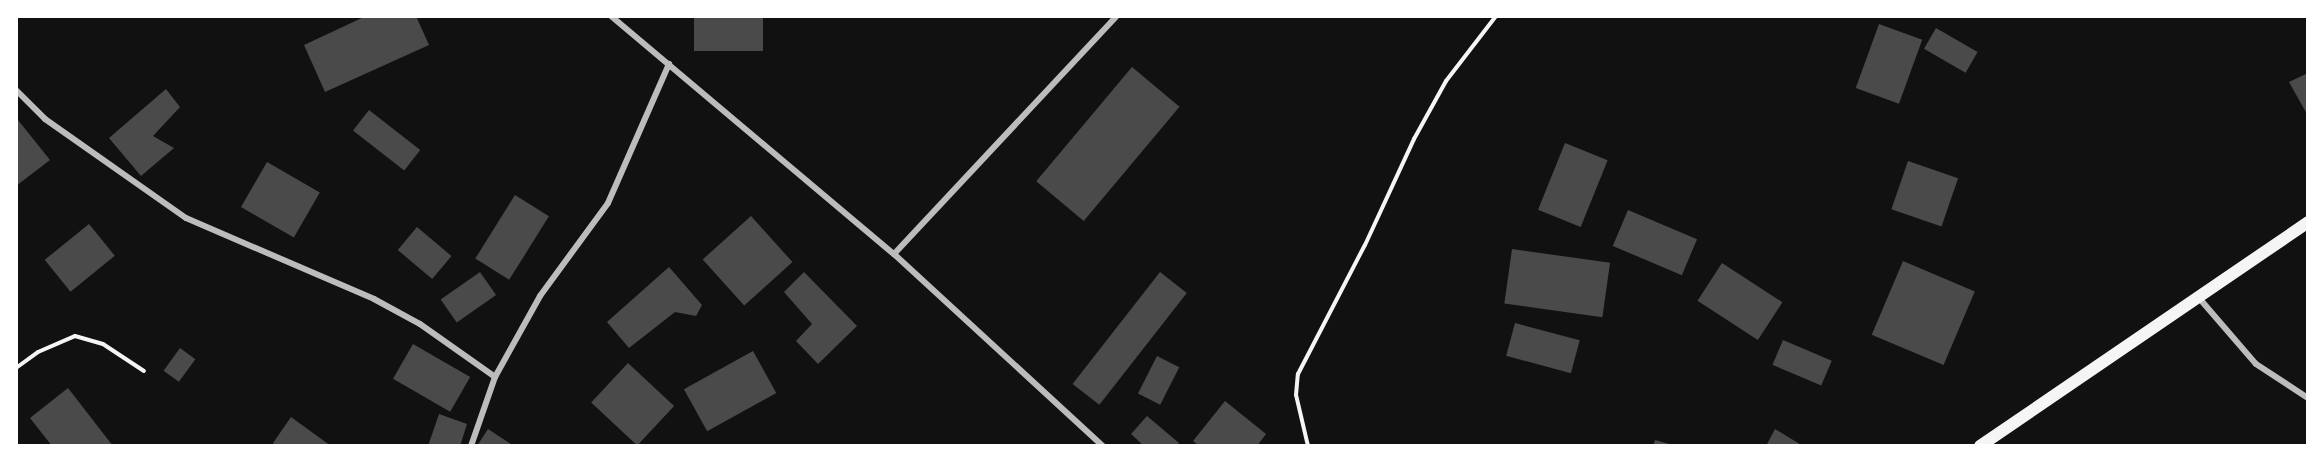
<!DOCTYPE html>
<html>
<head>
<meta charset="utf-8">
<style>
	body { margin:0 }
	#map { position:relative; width:2324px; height:462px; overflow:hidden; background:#111; font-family:Mulish,sans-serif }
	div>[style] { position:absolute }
	.building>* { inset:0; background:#4a4a4a; transform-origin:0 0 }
	.path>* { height:4px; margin:-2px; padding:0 2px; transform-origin:2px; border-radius:2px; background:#f5f5f5 }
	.minor>* { height:6px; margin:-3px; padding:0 3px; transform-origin:3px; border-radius:3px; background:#bcbcbc }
	.secondary>* { height:12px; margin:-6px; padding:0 6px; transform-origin:6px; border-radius:6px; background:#f5f5f5 }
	span { translate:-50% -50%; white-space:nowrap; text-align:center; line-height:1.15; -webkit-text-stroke:6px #fff; paint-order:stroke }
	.frame { position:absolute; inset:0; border:18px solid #fff; pointer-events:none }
</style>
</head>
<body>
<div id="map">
	<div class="building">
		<div style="clip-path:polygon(366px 16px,416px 16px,429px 45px,325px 92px,304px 45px)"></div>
		<div style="left:694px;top:16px;width:69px;height:35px"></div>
		<div style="left:1879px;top:24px;width:46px;height:68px;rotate:20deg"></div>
		<div style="left:1936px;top:28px;width:48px;height:24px;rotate:30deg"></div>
		<div style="left:1132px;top:67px;width:62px;height:149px;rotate:40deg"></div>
		<div style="clip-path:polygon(2308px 73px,2308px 116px,2289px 82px)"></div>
		<div style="clip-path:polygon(166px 89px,180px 107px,153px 136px,174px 148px,141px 176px,109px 138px)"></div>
		<div style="left:369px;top:110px;width:65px;height:26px;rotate:38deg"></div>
		<div style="clip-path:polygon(18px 120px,50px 160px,16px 186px,16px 121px)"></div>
		<div style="left:1565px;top:143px;width:46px;height:72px;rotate:22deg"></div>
		<div style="left:1908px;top:161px;width:53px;height:51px;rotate:19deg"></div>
		<div style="left:267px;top:162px;width:61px;height:52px;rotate:30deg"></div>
		<div style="left:515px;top:195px;width:40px;height:75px;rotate:32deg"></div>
		<div style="left:1628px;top:210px;width:75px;height:39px;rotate:23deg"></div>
		<div style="left:751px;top:216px;width:62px;height:65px;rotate:48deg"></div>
		<div style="left:89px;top:224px;width:41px;height:57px;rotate:51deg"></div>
		<div style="left:417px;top:227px;width:45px;height:30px;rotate:40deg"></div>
		<div style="left:1512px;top:249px;width:99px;height:55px;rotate:8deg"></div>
		<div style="left:1903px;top:261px;width:78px;height:80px;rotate:23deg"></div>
		<div style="left:1722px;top:263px;width:72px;height:45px;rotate:33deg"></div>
		<div style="clip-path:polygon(669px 267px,702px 305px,696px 316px,675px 312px,629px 348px,607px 322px)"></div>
		<div style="left:480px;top:272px;width:28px;height:48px;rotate:55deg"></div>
		<div style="clip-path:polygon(804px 272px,857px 326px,818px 364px,796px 341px,812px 324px,784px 292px)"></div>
		<div style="left:1160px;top:272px;width:34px;height:142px;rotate:38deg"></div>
		<div style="left:1515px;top:323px;width:67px;height:34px;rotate:15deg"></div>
		<div style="left:1783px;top:340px;width:53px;height:27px;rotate:23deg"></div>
		<div style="left:413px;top:344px;width:66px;height:40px;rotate:30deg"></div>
		<div style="left:180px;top:348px;width:19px;height:28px;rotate:36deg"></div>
		<div style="left:753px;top:351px;width:48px;height:79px;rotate:61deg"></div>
		<div style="left:1157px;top:356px;width:25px;height:42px;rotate:27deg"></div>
		<div style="left:628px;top:363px;width:63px;height:54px;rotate:43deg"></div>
		<div style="clip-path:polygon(68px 388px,113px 446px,52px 446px,30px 418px)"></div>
		<div style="clip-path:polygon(1225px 401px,1266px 434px,1257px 446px,1199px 446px,1193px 441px)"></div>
		<div style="clip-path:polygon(439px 414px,467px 424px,460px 446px,428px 446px)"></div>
		<div style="clip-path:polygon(1147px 416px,1179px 443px,1177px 446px,1144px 446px,1131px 434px)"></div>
		<div style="clip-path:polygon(291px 417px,331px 446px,276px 446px,273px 443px)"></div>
		<div style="clip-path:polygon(488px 429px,514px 446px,477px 446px)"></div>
		<div style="clip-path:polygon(1775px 429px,1803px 446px,1766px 446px)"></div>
		<div style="clip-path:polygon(1655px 440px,1673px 445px,1673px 446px,1653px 446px)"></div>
	</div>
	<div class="path">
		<div style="left:16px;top:368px;width:27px;rotate:-36deg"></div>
		<div style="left:38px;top:352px;width:40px;rotate:-23.4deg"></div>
		<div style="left:75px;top:336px;width:29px;rotate:16deg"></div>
		<div style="left:103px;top:344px;width:49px;rotate:33.4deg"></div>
		<div style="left:1308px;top:446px;width:52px;rotate:-103.2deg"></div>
		<div style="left:1296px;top:395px;width:21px;rotate:-85deg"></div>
		<div style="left:1298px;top:374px;width:145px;rotate:-62.6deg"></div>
		<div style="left:1365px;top:245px;width:117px;rotate:-65.2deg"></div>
		<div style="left:1414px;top:139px;width:66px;rotate:-61.1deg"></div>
		<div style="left:1446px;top:81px;width:82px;rotate:-52.4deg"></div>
	</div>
	<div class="minor">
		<div style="left:611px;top:16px;width:370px;rotate:40.1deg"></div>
		<div style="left:894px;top:254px;width:284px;rotate:42.6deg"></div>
		<div style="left:16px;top:90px;width:41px;rotate:45deg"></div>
		<div style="left:45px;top:119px;width:172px;rotate:35.1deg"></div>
		<div style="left:186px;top:218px;width:205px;rotate:23.3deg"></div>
		<div style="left:374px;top:299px;width:52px;rotate:28.5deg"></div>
		<div style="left:420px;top:324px;width:92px;rotate:35.2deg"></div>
		<div style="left:894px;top:254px;width:326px;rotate:-46.9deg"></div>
		<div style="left:2199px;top:298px;width:87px;rotate:49.2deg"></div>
		<div style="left:2256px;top:364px;width:62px;rotate:33.2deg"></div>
		<div style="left:471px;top:446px;width:73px;rotate:-70.8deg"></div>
		<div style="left:495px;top:377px;width:93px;rotate:-60.9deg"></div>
		<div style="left:540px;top:296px;width:115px;rotate:-53.8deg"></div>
		<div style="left:608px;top:203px;width:152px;rotate:-66.3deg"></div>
	</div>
	<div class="secondary">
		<div style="left:1980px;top:446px;width:397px;rotate:-34.3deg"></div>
	</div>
	<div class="frame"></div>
</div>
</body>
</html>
